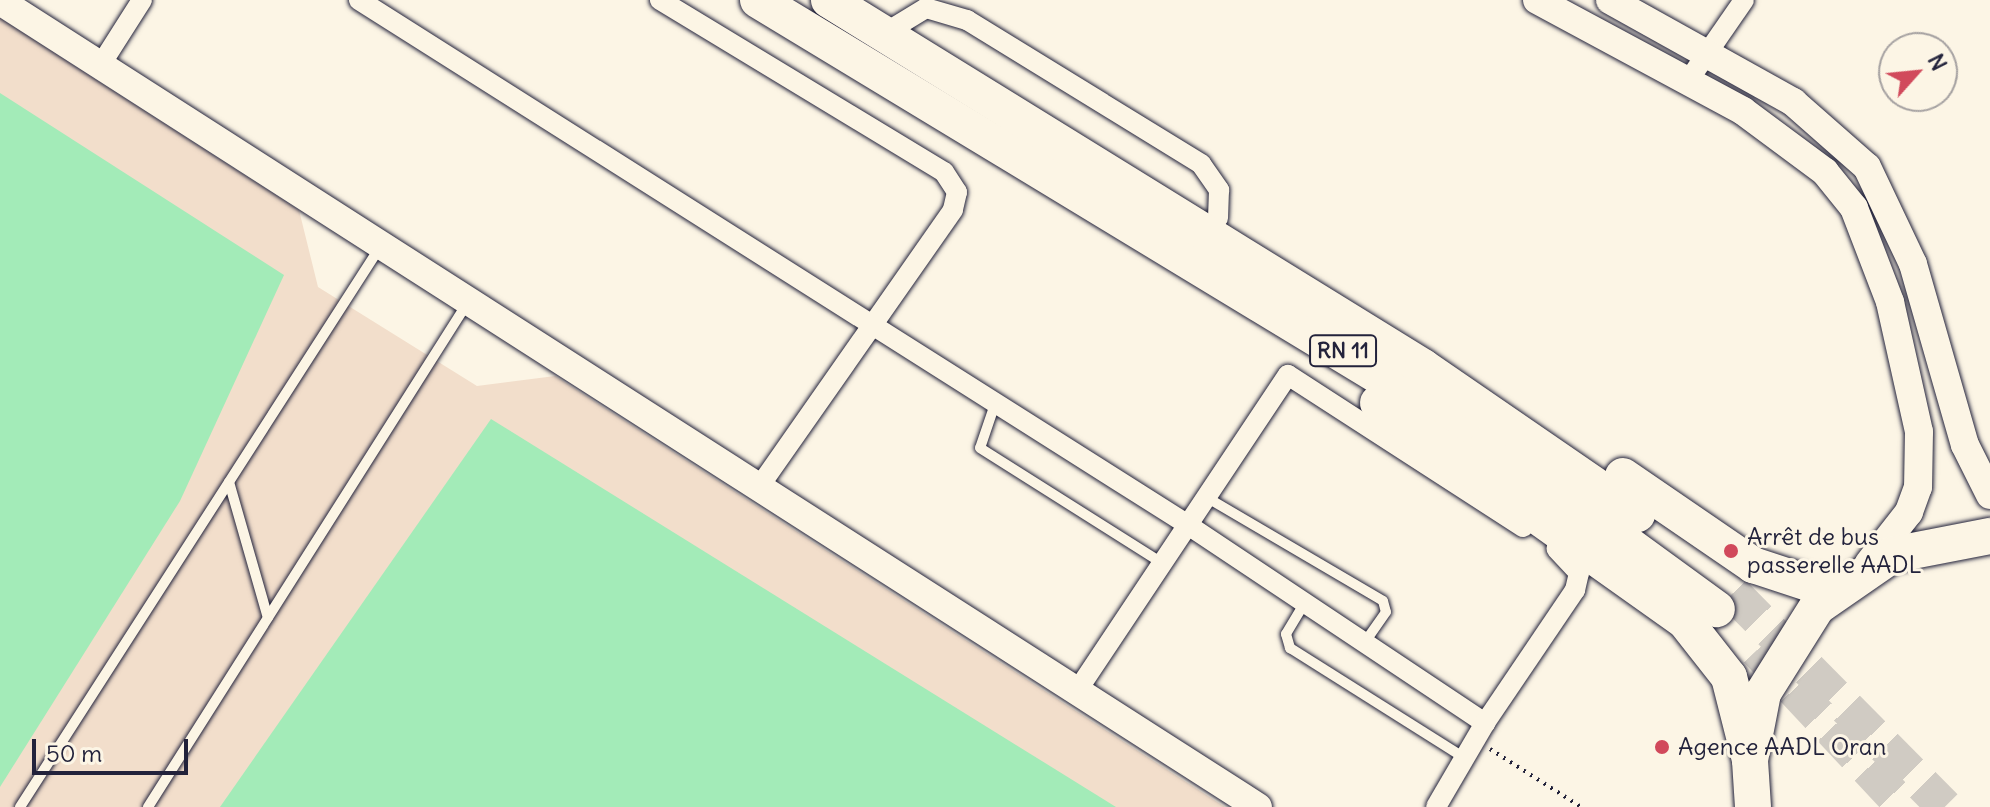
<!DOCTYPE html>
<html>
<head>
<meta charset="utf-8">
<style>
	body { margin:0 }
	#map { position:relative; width:1990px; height:807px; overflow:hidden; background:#fcf5e5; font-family:Delius,sans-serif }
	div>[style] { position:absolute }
	.built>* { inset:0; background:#f2decb }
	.green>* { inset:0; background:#a3ebb8 }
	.highway-tunnel>* { height:36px; margin-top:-18px; transform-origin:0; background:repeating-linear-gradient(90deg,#d0cbc3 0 36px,transparent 0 54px) }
	.path>* { height:4px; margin-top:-2px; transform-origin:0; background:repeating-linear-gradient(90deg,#22223b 0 2px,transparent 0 8px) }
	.roads { filter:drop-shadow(0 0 2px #22223b) drop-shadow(0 0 2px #22223b) }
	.lane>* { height:10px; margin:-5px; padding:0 5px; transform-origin:5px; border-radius:5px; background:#fcf5e5 }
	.street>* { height:20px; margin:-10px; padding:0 10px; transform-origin:10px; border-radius:10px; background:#fcf5e5 }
	.secondary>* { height:28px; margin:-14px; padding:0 14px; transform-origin:14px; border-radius:14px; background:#fcf5e5 }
	.highway>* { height:36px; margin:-18px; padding:0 18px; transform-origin:18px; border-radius:18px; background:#fcf5e5 }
	.dots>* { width:22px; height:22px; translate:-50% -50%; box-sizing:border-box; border:4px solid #fcf5e5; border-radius:50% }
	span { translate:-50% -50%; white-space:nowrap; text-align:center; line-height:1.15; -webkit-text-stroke:6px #fcf5e5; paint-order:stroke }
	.shield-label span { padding:2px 6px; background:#fcf5e5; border:2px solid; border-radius:6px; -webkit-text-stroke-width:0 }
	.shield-label { font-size:22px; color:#22223b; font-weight:700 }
	.poi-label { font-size:24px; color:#22223b }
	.left { translate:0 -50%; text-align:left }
	.north { position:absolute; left:1878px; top:32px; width:80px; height:80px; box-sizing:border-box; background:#fcf5e5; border:2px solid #a5a1a1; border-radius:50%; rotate:63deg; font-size:22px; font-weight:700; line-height:32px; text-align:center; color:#22223b }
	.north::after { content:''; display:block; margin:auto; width:28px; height:36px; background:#d1495b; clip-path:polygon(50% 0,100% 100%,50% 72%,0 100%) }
	.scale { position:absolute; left:32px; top:739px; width:156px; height:36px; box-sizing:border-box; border:4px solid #22223b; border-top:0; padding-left:10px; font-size:24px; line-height:28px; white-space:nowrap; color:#22223b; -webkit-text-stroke:6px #fcf5e5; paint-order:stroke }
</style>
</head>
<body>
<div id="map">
	<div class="built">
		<div style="clip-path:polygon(0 18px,299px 210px,318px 287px,477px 386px,555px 376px,1225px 807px,0 807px)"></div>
	</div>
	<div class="green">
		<div style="clip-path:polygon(0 93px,284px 275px,180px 501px,0 787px)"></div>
		<div style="clip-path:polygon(491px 419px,1116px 807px,220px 807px)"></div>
	</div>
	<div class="highway-tunnel">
		<div style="left:1733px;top:593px;width:301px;rotate:45.3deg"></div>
		<div style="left:1757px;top:650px;width:215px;rotate:46.9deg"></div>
	</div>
	<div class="path">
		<div style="left:1490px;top:749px;width:108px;rotate:32.5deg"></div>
	</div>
	<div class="roads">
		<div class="lane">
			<div style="left:995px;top:404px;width:46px;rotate:108.8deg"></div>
			<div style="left:980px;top:448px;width:213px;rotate:32.3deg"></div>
			<div style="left:229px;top:482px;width:141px;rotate:74deg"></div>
			<div style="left:1206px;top:497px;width:205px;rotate:30.4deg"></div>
			<div style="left:1383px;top:601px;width:11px;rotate:75deg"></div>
			<div style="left:1386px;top:612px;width:35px;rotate:125deg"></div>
			<div style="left:1304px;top:604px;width:35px;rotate:121deg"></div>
			<div style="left:1286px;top:634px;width:15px;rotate:74deg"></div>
			<div style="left:1290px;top:648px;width:207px;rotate:32.2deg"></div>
			<div style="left:20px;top:807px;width:666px;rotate:-57.26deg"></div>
			<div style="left:148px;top:807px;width:598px;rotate:-57.64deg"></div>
		</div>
		<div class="street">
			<div style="left:359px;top:0;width:978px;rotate:32.34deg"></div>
			<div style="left:1185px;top:523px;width:361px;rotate:33.7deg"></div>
			<div style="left:1485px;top:723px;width:97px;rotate:120.3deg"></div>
			<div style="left:660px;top:0;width:332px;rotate:31.2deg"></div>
			<div style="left:944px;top:172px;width:24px;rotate:57deg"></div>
			<div style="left:957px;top:192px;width:18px;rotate:103deg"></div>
			<div style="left:953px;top:210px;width:338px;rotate:125deg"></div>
			<div style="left:885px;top:33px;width:48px;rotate:-31.4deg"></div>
			<div style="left:926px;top:8px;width:43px;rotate:16.3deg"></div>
			<div style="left:967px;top:20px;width:275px;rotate:31.6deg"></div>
			<div style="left:1201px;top:164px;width:32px;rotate:55deg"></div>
			<div style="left:1219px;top:190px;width:28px;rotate:92deg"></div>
			<div style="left:100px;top:66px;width:78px;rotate:-57.5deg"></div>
			<div style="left:1688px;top:81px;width:98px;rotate:-55.3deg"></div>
			<div style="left:1077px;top:691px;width:380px;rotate:-56.3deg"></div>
			<div style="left:1288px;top:375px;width:280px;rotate:32.9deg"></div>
			<div style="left:1485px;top:723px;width:161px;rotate:-55.9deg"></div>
			<div style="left:1575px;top:590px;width:17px;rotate:-77deg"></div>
			<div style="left:1579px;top:573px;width:33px;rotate:-133deg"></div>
		</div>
		<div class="secondary">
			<div style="left:1537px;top:0;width:234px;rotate:28.3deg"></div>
			<div style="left:1743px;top:111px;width:102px;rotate:36.6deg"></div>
			<div style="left:1825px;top:172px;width:46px;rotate:51.1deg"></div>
			<div style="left:1854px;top:208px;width:101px;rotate:69deg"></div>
			<div style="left:1890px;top:302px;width:133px;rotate:77.4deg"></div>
			<div style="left:1919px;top:432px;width:55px;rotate:91deg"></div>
			<div style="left:1918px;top:487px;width:27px;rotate:110deg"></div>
			<div style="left:1909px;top:512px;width:65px;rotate:128.1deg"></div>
			<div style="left:1610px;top:0;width:210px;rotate:29.1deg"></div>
			<div style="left:1793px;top:102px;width:98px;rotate:41.3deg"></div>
			<div style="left:1867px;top:167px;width:107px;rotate:64.6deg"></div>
			<div style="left:1913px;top:264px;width:188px;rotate:74deg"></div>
			<div style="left:1965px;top:445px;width:56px;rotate:63.4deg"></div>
			<div style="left:0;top:1px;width:1494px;rotate:32.65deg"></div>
		</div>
		<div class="highway">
			<div style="left:758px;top:0;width:855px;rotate:31.22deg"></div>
			<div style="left:1489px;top:443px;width:282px;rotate:36.1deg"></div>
			<div style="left:829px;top:0;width:698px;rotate:31.71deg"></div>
			<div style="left:1423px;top:367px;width:260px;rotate:34.5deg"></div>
			<div style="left:1378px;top:403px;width:377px;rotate:35.4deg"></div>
			<div style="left:1685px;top:621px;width:71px;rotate:51.8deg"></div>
			<div style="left:1729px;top:677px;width:86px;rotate:75.8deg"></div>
			<div style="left:1623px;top:476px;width:158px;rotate:34.4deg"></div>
			<div style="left:1753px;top:565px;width:64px;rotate:18.2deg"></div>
			<div style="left:1814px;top:585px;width:28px;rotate:-2deg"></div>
			<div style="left:1753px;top:807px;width:47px;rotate:-93.7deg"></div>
			<div style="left:1750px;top:760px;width:68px;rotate:-79deg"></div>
			<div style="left:1763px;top:693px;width:102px;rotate:-57.9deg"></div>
			<div style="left:1817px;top:607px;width:91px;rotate:-34.7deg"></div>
			<div style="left:1892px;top:555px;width:100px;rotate:-11deg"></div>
		</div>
	</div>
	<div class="dots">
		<div style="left:1731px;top:551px;background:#d1495b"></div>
		<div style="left:1662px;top:747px;background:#d1495b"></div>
	</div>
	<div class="shield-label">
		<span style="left:1343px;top:351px">RN 11</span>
	</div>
	<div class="poi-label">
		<span class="left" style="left:1747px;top:551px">Arrêt de bus<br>passerelle AADL</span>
		<span class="left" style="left:1678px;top:747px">Agence AADL Oran</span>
	</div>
	<div class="north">N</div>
	<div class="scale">50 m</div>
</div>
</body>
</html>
